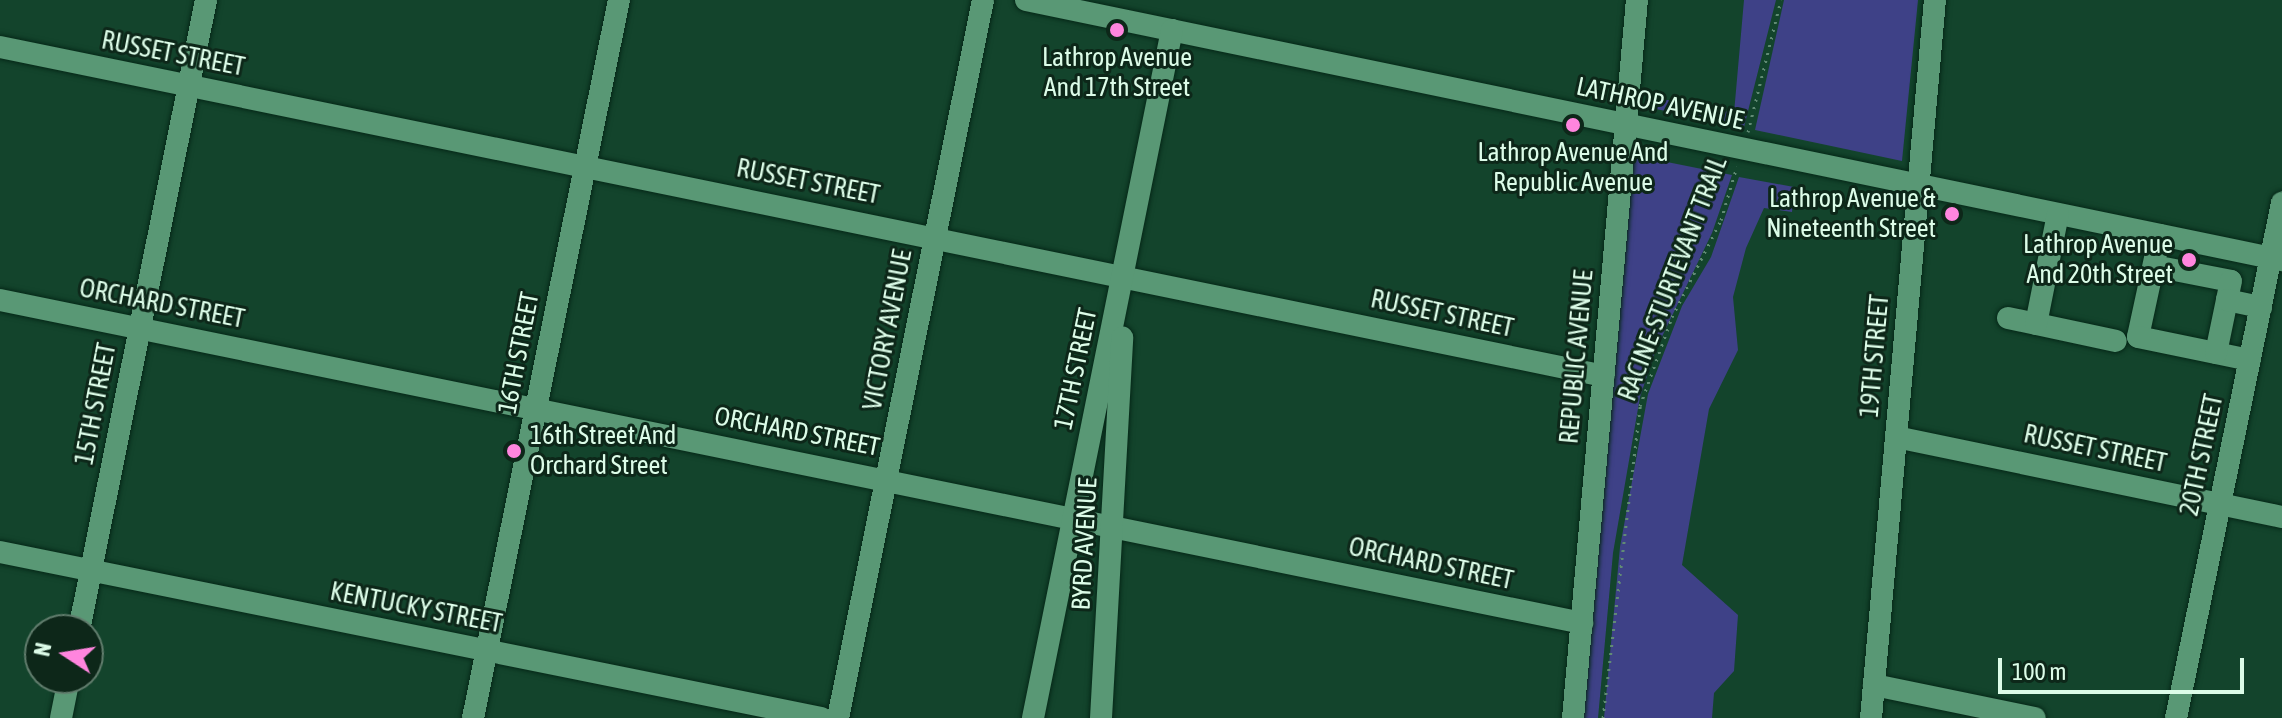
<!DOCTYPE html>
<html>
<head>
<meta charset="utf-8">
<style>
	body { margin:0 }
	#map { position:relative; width:2282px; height:718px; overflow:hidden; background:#13442c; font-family:"Asap Condensed",sans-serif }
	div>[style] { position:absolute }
	.green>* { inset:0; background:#3e4187 }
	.path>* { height:3px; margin-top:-1.5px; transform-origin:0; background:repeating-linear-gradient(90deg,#618b75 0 2px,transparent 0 8px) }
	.roads { filter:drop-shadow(0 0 2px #062818) drop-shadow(0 0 2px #062818) }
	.minor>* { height:22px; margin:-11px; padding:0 11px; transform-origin:11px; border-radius:11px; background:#599875 }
	.dots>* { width:22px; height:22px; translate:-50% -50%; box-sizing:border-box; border:4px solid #0d2719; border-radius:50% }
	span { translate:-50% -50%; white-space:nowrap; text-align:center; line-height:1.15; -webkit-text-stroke:6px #0d2719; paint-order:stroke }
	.street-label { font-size:26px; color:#dcfce8 }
	.poi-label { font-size:26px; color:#dcfce8 }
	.right { translate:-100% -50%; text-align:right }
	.left { translate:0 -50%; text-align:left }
	.north { position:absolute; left:24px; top:614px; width:80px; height:80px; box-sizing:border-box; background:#0d2719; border:2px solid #607c6c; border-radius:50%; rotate:282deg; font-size:22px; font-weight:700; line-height:32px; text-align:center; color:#dcfce8 }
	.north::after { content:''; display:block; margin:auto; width:28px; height:36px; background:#ff85de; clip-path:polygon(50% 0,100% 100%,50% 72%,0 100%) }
	.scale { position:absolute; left:1998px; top:658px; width:246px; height:36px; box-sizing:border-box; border:4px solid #dcfce8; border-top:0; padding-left:10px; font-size:24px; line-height:28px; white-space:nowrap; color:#dcfce8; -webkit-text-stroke:6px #0d2719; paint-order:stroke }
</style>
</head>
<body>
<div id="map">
	<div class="green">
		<div style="clip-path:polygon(1744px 0,1776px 0,1744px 127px,1646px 107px,1647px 96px,1734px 113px)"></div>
		<div style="clip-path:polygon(1784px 0,1918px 0,1902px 161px,1755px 130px)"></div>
		<div style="clip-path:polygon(1632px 155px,1732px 175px,1712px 233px,1656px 349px,1640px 397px,1613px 553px,1598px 718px,1582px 718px)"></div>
		<div style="clip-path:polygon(1739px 177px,1794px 187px,1792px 212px,1764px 208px,1746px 248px,1733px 297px,1738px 350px,1709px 409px,1682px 565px,1738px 615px,1734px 671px,1714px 693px,1712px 718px,1604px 718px,1620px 547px,1648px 394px,1682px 306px,1711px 257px)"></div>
	</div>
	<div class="path">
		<div style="left:1748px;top:132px;width:136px;rotate:-76deg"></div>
		<div style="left:1603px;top:718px;width:314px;rotate:-83.2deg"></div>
		<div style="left:1640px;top:406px;width:95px;rotate:-70.2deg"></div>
		<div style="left:1672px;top:317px;width:109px;rotate:-63.2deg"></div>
		<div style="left:1721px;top:220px;width:56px;rotate:-73.5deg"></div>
	</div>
	<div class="roads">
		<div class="minor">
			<div style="left:1026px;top:0;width:1283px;rotate:11.7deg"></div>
			<div style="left:0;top:47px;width:1637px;rotate:11.59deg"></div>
			<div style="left:2160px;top:235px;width:104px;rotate:102.2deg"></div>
			<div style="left:2138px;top:337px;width:114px;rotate:11.6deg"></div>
			<div style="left:2154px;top:266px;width:78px;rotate:11deg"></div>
			<div style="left:2231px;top:281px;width:19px;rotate:102deg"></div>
			<div style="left:0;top:300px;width:1615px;rotate:11.54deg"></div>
			<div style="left:2008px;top:318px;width:110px;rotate:12deg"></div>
			<div style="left:2036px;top:324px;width:112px;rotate:-78.7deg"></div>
			<div style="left:2216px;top:353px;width:54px;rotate:-78.3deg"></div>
			<div style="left:2227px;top:300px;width:35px;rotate:12deg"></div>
			<div style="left:1896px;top:437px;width:394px;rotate:11.7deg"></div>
			<div style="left:0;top:552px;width:838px;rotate:11.43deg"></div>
			<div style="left:79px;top:630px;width:643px;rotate:-78.6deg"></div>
			<div style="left:1874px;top:685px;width:164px;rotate:11.6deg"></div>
			<div style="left:61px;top:718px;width:41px;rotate:-78.7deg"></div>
			<div style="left:473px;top:718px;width:733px;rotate:-78.51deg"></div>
			<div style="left:838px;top:718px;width:732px;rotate:-78.58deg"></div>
			<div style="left:1033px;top:718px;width:702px;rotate:-78.58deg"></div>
			<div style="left:1101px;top:718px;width:381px;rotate:-86.8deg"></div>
			<div style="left:1573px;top:718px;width:721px;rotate:-84.91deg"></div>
			<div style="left:1871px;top:718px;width:721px;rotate:-84.91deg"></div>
			<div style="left:2176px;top:718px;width:526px;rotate:-78.37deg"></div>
		</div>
	</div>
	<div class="dots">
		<div style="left:1117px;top:30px;background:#ff85de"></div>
		<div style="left:1573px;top:125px;background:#ff85de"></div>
		<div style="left:1952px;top:214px;background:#ff85de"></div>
		<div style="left:2189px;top:260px;background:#ff85de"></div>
		<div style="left:514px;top:451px;background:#ff85de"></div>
	</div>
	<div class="street-label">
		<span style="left:173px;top:54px;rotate:11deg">RUSSET STREET</span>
		<span style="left:1660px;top:104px;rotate:12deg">LATHROP AVENUE</span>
		<span style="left:808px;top:182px;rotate:11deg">RUSSET STREET</span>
		<span style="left:1673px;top:279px;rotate:-69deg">RACINE-STURTEVANT TRAIL</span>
		<span style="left:162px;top:304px;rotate:11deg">ORCHARD STREET</span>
		<span style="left:1442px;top:314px;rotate:12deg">RUSSET STREET</span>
		<span style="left:888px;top:330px;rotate:-79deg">VICTORY AVENUE</span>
		<span style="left:519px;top:353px;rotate:-79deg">16TH STREET</span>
		<span style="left:1875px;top:356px;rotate:-85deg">19TH STREET</span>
		<span style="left:1577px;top:357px;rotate:-85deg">REPUBLIC AVENUE</span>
		<span style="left:1076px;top:369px;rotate:-78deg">17TH STREET</span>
		<span style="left:96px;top:404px;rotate:-79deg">15TH STREET</span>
		<span style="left:797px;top:432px;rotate:11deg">ORCHARD STREET</span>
		<span style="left:2095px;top:449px;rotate:12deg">RUSSET STREET</span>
		<span style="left:2202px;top:455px;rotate:-78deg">20TH STREET</span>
		<span style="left:1085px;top:544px;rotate:-87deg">BYRD AVENUE</span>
		<span style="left:1431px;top:564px;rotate:12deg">ORCHARD STREET</span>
		<span style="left:416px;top:608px;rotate:11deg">KENTUCKY STREET</span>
	</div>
	<div class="poi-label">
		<span style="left:1117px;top:73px">Lathrop Avenue<br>And 17th Street</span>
		<span style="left:1573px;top:168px">Lathrop Avenue And<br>Republic Avenue</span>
		<span class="right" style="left:1936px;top:214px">Lathrop Avenue &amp;<br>Nineteenth Street</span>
		<span class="right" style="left:2173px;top:260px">Lathrop Avenue<br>And 20th Street</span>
		<span class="left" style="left:530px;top:451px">16th Street And<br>Orchard Street</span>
	</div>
	<div class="north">N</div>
	<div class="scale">100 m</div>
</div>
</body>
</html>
